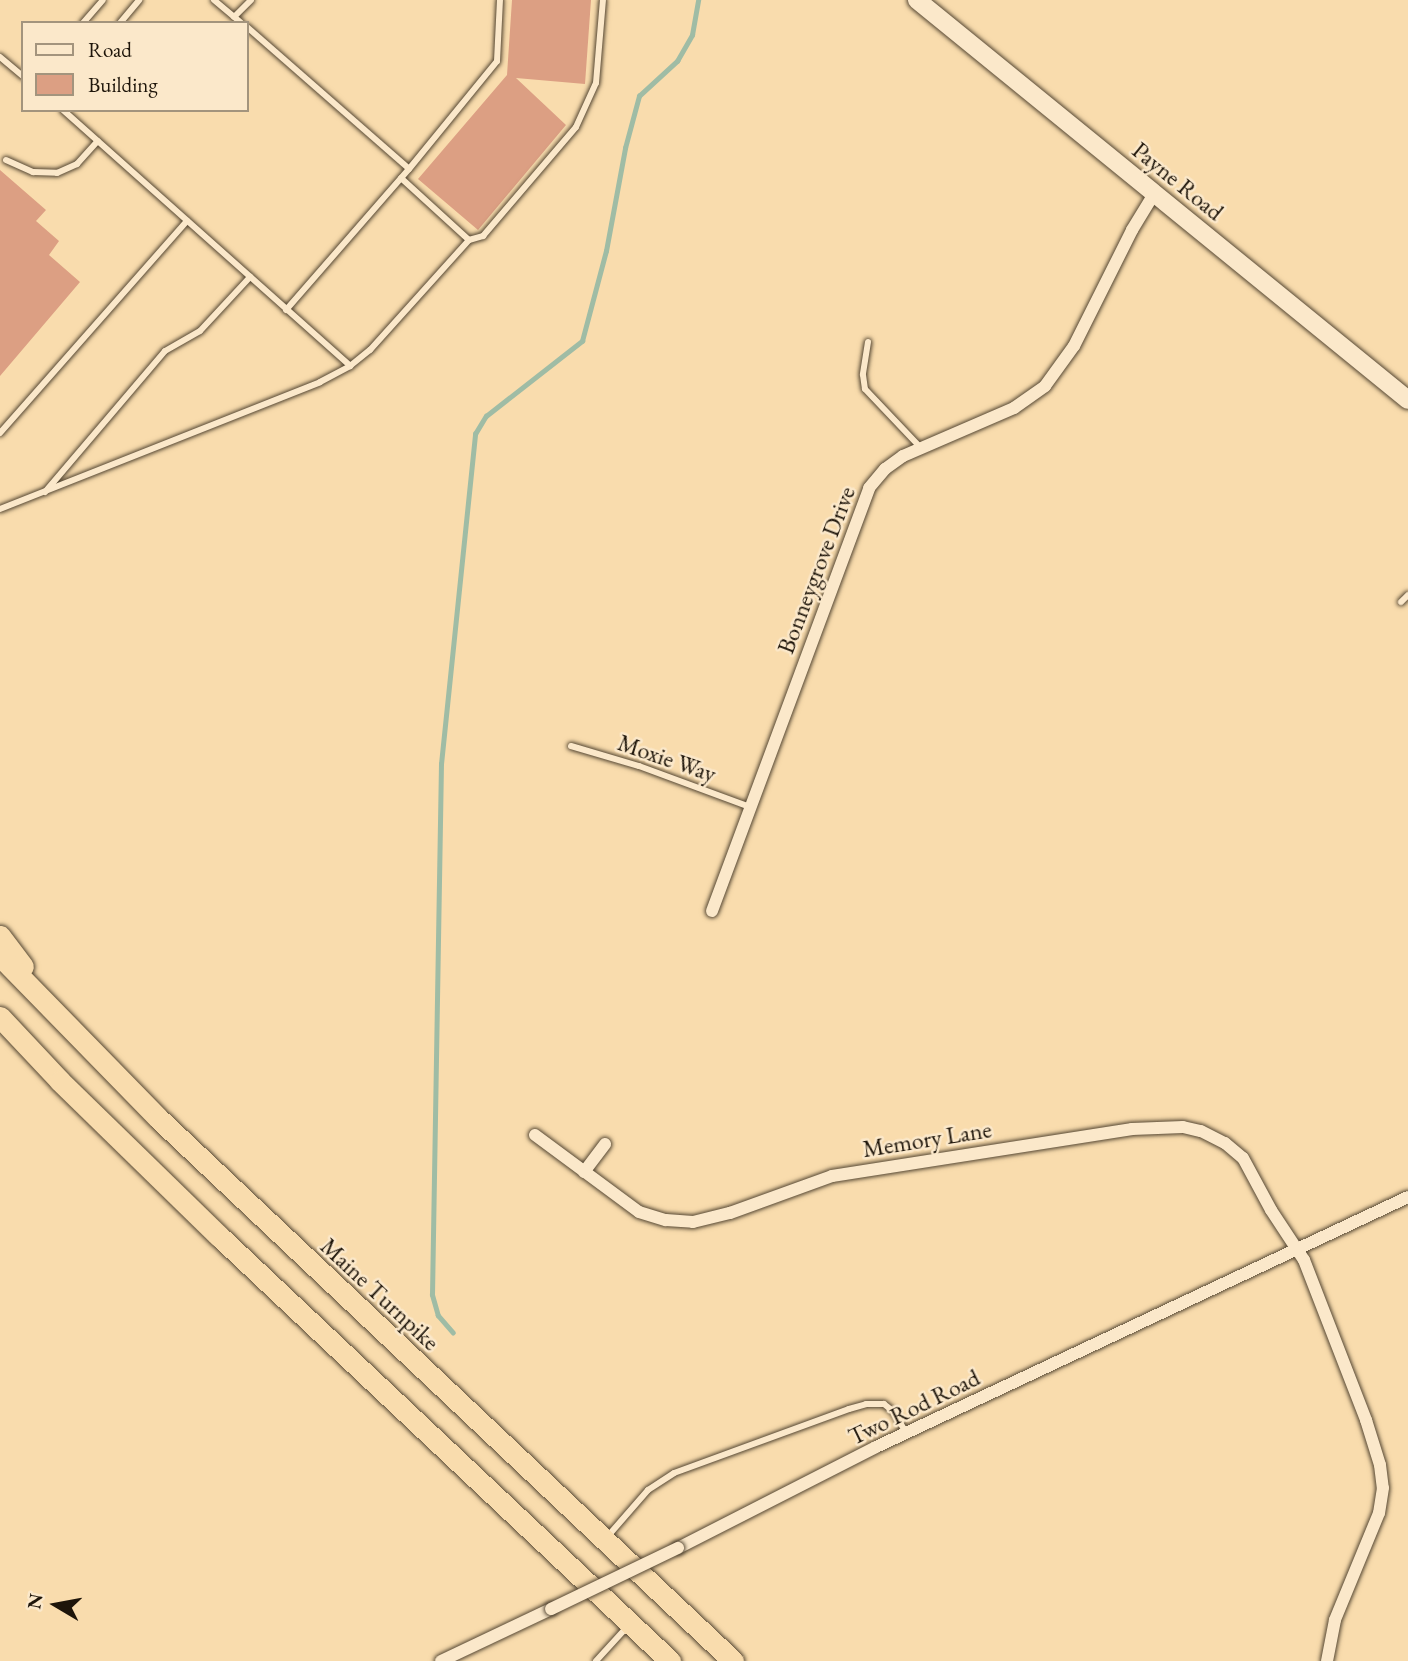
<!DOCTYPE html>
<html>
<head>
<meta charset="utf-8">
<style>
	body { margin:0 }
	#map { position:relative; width:1408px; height:1661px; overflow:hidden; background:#f9dcad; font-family:"EB Garamond",serif }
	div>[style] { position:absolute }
	.stream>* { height:4.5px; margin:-2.25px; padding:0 2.25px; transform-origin:2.25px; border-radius:2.25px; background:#9fbca5 }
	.building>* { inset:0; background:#dc9f83 }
	.roads { filter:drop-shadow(0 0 2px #554733) drop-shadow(0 0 2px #554733) }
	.lane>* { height:6px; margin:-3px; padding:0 3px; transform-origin:3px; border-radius:3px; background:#fbe8ca }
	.street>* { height:12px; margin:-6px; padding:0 6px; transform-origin:6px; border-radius:6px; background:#fbe8ca }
	.secondary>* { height:18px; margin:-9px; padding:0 9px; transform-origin:9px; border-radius:9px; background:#fbe8ca }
	.highway>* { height:21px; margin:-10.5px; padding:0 10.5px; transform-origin:10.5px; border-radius:10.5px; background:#f9dcad }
	.bridges { filter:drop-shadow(0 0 2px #554733) drop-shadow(0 0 2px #554733) }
	.street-bridge>* { height:12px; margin:-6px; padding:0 6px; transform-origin:6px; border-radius:6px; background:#fbe8ca }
	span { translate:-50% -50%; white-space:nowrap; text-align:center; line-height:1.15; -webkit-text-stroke:5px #fbe8ca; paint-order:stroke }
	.street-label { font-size:24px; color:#1e150a }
	.legend { position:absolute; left:21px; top:21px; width:228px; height:91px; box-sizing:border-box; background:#fbe8ca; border:2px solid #a3947d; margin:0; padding:9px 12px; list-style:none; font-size:21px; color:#1e150a }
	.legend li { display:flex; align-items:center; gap:14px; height:35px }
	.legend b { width:35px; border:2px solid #a3947d }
	.north { position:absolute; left:21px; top:1570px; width:70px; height:70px; -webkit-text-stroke:5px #fbe8ca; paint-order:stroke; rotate:280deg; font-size:19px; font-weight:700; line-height:28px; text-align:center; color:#1e150a }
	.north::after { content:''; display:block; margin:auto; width:24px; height:32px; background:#1e150a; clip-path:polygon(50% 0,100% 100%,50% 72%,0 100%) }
</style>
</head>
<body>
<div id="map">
	<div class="stream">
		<div style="left:453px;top:1333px;width:23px;rotate:-131deg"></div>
		<div style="left:438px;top:1316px;width:22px;rotate:-106deg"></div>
		<div style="left:432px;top:1295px;width:531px;rotate:-89.03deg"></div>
		<div style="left:441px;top:764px;width:332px;rotate:-84.1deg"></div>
		<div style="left:475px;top:434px;width:21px;rotate:-59deg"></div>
		<div style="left:486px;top:416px;width:122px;rotate:-38deg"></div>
		<div style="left:582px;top:341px;width:93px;rotate:-75.1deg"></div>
		<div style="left:606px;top:251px;width:105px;rotate:-79.5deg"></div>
		<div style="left:625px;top:148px;width:54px;rotate:-74.9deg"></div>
		<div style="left:639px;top:96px;width:52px;rotate:-42.6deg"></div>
		<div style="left:677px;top:61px;width:30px;rotate:-60deg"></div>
		<div style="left:692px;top:35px;width:36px;rotate:-80deg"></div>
	</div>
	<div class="building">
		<div style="clip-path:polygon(512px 0,591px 0,585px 84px,516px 78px,566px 125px,478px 230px,418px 179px,507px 75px)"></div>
		<div style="clip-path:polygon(0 170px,46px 210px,36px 221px,59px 241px,49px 255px,80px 282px,0 376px)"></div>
	</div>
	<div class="roads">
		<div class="lane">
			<div style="left:214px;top:0;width:35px;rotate:40deg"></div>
			<div style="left:234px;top:17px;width:24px;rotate:-45deg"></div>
			<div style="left:83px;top:23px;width:30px;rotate:-49deg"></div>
			<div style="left:120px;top:23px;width:30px;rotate:-50deg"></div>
			<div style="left:247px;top:27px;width:215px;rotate:41.2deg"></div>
			<div style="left:0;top:57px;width:30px;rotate:40deg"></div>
			<div style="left:63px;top:110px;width:385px;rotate:41.7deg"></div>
			<div style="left:6px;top:160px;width:30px;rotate:24deg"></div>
			<div style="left:33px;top:172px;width:24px;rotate:2deg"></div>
			<div style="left:57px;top:173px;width:22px;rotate:-24deg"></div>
			<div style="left:77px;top:164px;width:31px;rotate:-48deg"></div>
			<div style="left:401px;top:178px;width:92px;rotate:42.4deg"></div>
			<div style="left:286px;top:310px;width:187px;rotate:-48.9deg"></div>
			<div style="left:409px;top:169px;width:139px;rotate:-50.8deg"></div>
			<div style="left:497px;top:61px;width:61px;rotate:-87.2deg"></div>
			<div style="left:868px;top:342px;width:33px;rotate:99deg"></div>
			<div style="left:863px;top:375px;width:14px;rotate:82deg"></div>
			<div style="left:865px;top:389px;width:80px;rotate:46.5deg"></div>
			<div style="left:0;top:433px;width:283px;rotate:-48.6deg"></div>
			<div style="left:45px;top:492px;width:185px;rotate:-49.6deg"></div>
			<div style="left:165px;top:351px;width:40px;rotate:-29.7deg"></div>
			<div style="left:200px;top:331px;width:74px;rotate:-47.2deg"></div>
			<div style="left:0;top:509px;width:344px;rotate:-21.6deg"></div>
			<div style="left:320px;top:382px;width:34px;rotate:-28deg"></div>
			<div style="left:350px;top:366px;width:26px;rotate:-39deg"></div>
			<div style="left:370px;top:350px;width:148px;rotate:-48deg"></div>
			<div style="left:469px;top:240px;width:15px;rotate:-16deg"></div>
			<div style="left:483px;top:236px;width:143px;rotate:-49.5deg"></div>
			<div style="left:576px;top:127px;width:48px;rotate:-65.6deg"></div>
			<div style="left:596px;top:83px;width:83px;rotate:-85.2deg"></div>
			<div style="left:1401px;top:602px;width:10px;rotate:-45deg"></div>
			<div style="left:571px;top:746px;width:71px;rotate:16.4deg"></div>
			<div style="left:639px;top:766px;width:118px;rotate:20.3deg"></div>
			<div style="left:608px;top:1536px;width:61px;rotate:-49deg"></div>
			<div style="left:648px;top:1490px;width:31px;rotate:-33deg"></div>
			<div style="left:674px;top:1473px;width:186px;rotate:-20.1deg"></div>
			<div style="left:849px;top:1409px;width:18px;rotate:-16deg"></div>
			<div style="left:866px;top:1404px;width:18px"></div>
			<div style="left:884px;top:1404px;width:13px;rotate:39deg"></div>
			<div style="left:894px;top:1412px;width:24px;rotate:60deg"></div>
			<div style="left:596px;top:1661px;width:47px;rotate:-47.6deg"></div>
		</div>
		<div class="street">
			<div style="left:712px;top:911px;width:451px;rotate:-69.6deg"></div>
			<div style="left:869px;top:488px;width:25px;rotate:-50deg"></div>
			<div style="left:885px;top:469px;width:22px;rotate:-36deg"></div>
			<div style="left:903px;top:456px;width:121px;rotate:-23.4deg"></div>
			<div style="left:1014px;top:408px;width:38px;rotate:-35deg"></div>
			<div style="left:1045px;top:386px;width:49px;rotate:-54.1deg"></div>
			<div style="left:1074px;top:346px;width:130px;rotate:-63.4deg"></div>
			<div style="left:1132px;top:230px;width:42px;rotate:-58.6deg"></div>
			<div style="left:535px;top:1135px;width:129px;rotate:36.5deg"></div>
			<div style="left:639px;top:1212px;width:28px;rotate:17deg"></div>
			<div style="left:666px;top:1220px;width:27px;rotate:4deg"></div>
			<div style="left:693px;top:1222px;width:38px;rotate:-14deg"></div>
			<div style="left:730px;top:1213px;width:109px;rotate:-19.9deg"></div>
			<div style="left:832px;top:1176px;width:304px;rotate:-8.9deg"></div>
			<div style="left:1132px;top:1129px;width:51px;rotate:-2.2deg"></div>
			<div style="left:1183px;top:1127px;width:18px;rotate:13deg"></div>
			<div style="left:1201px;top:1131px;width:27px;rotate:27deg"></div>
			<div style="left:1225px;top:1143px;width:23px;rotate:40deg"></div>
			<div style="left:1243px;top:1158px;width:59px;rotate:61.7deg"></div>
			<div style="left:1271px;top:1210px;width:60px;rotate:56.6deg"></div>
			<div style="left:1304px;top:1260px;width:172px;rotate:68.8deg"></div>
			<div style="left:1366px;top:1420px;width:47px;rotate:72.7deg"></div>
			<div style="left:1380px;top:1465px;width:23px;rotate:83deg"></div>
			<div style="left:1383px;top:1488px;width:25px;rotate:99deg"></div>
			<div style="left:1379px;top:1513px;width:116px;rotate:112.4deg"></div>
			<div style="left:1335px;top:1620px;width:42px;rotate:101deg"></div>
			<div style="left:584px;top:1172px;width:35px;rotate:-53deg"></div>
			<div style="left:678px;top:1548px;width:222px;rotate:-27deg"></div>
			<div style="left:876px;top:1447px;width:588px;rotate:-25.17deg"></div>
			<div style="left:441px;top:1661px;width:122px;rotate:-25.3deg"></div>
		</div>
		<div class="secondary">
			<div style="left:917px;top:0;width:633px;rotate:39.17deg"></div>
		</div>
		<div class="highway">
			<div style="left:0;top:936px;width:38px;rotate:53deg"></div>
			<div style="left:0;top:956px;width:226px;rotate:45.7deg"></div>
			<div style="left:158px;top:1118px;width:791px;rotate:43.36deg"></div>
			<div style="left:0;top:1017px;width:88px;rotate:46.8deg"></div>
			<div style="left:60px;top:1081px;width:222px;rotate:44.3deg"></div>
			<div style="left:219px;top:1236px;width:620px;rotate:43.3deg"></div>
		</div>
	</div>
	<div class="bridges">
		<div class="street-bridge">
			<div style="left:551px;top:1609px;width:141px;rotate:-25.7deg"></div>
		</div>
	</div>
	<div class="street-label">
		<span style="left:1178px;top:181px;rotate:39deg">Payne Road</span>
		<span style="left:816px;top:570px;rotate:-69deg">Bonneygrove Drive</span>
		<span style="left:667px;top:758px;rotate:19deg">Moxie Way</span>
		<span style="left:927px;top:1139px;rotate:-9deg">Memory Lane</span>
		<span style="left:380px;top:1294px;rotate:43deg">Maine Turnpike</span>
		<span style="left:914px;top:1407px;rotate:-26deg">Two Rod Road</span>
	</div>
	<ul class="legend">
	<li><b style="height:9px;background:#fbe8ca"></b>Road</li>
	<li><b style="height:19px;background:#dc9f83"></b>Building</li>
	</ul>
	<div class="north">N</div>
</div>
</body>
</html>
